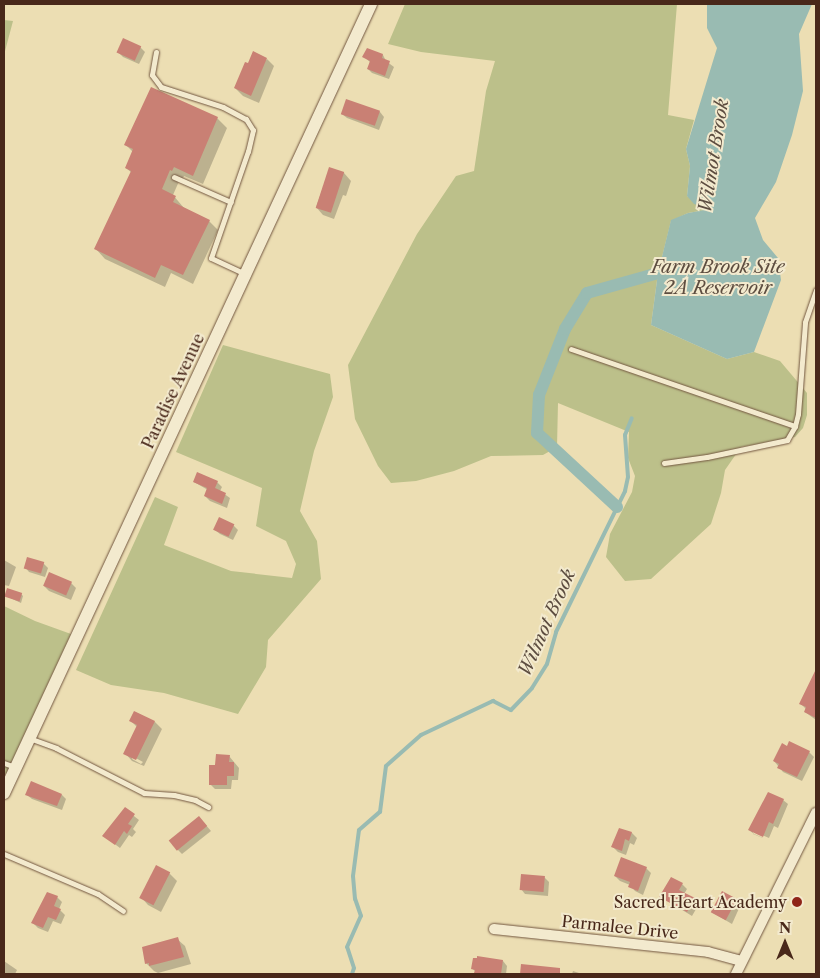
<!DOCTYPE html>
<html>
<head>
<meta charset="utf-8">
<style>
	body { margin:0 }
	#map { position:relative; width:820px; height:978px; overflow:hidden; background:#ecdeb3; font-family:"Libre Caslon Text",serif }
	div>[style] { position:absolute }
	.green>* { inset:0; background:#bcc08a }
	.water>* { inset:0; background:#99bbb2 }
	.shadow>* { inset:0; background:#0003 }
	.stream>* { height:4px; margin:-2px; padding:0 2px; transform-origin:2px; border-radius:2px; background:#99bbb2 }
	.canal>* { height:12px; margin:-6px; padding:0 6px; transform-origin:6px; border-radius:6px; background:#99bbb2 }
	.building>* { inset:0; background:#c98074; transform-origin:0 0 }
	.roads { filter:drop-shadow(0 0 1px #725640) drop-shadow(0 0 1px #725640) }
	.service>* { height:5px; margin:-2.5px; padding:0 2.5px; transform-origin:2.5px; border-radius:2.5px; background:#f3eace }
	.minor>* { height:10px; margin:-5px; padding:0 5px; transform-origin:5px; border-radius:5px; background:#f3eace }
	.tertiary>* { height:12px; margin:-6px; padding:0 6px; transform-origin:6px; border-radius:6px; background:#f3eace }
	.dots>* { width:14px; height:14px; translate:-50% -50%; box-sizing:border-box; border:2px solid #f3eace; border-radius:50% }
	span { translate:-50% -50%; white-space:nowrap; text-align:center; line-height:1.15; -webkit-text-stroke:4px #f3eace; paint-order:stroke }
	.street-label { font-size:16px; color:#49281a }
	.poi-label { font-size:16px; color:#49281a }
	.right { translate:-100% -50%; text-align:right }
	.water-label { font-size:18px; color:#5d4d40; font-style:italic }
	.frame { position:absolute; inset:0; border:5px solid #49281a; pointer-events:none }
	.north { position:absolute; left:760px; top:918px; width:50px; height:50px; -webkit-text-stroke:4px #f3eace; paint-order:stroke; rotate:0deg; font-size:14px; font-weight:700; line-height:20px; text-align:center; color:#49281a }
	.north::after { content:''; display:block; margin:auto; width:18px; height:22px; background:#49281a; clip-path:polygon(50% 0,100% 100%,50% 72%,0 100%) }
</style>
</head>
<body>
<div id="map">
	<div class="green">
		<div style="clip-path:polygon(405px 4px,677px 4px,668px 115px,694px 120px,686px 149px,690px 166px,687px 196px,711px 209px,688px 213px,671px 221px,658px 273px,651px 325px,727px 359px,754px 352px,780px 361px,807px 393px,807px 415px,803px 428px,795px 437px,741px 447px,725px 470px,721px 493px,711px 524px,651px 579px,625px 581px,606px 557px,610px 534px,632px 492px,635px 476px,628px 458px,629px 432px,558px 403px,557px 447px,543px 455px,491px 456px,454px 471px,416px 481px,391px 483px,378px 466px,355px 419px,348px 365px,417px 234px,456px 176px,474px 171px,486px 91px,495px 61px,421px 52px,388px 44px)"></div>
		<div style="clip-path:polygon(4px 20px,13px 21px,4px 55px)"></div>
		<div style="clip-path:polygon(223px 345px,330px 374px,333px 397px,314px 451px,300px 511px,317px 541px,321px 579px,268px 640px,266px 667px,238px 714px,164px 693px,111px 685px,76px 670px,155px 497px,178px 507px,164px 545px,231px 571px,292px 578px,296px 564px,286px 541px,256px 526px,262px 488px,176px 452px)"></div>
		<div style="clip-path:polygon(4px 606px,35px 621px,71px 634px,6px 774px,4px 773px)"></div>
	</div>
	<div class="water">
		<div style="clip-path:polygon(707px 4px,812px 4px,799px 34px,803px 91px,792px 135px,776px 182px,755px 218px,763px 240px,778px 258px,781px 280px,754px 352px,727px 359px,651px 325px,658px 273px,671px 220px,688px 213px,710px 209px,694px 204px,687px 196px,690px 166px,686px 149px,717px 48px,707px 28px)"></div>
	</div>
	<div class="shadow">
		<div style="clip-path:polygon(140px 47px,145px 52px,139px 64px,123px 57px,118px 52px)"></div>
		<div style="clip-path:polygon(383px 55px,386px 61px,394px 67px,389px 79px,372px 73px,368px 69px,370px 62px,364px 57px)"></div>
		<div style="clip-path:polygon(267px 59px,274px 66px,259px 103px,243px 96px,235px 88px)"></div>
		<div style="clip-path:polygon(347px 100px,380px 112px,384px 117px,379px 130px,347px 118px,342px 114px)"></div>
		<div style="clip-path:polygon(217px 118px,227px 128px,203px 184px,184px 176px,182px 180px,180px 179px,173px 195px,184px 208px,209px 221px,218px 230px,193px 284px,171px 273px,165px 287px,105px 259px,96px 249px,132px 173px,126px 168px,133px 152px,126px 145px)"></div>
		<div style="clip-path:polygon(330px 168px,344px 173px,351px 181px,346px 196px,343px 195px,334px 219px,323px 215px,316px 207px)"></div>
		<div style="clip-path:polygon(194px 482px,217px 482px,222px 487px,220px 491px,230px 498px,227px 508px,210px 501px,205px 496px,208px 490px)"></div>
		<div style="clip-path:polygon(233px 525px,238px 530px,233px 540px,220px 534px,215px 530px)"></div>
		<div style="clip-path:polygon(4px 560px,16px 567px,9px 586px,4px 585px)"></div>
		<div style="clip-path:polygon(43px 563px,48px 568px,45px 577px,29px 572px,25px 567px)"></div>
		<div style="clip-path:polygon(71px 583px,76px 588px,71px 600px,49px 591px,44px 586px)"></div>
		<div style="clip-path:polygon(21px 594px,23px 596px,21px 603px,6px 596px)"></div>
		<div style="clip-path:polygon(812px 682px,816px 684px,816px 720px,805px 712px,806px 709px,801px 704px)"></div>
		<div style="clip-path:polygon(evenodd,135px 712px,155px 722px,162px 729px,144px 766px,132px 761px,125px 753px,137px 727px,131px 721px,135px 712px,132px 756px,143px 762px,141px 764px,132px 759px,132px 756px)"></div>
		<div style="clip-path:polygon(788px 747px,809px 752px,814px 757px,802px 781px,783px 772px,774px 761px)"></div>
		<div style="clip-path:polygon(229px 756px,239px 768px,238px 780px,232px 780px,231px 789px,215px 789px,210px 784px)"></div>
		<div style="clip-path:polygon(27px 795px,62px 795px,66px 799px,62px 810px,32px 799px)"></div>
		<div style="clip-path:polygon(783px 800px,788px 804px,778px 828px,774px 826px,769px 838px,753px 831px,753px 834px,768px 840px,754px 834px,749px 830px)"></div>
		<div style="clip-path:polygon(125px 809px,139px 820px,133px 829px,136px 832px,132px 837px,129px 835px,120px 848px,104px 836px)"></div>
		<div style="clip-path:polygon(199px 817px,211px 831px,182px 854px,177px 849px)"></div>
		<div style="clip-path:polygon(620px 829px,632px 833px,637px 838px,634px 845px,630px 843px,626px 855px,618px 852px,613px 847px)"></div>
		<div style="clip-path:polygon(156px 867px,169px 873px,177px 881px,161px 912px,148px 905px,141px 897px)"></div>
		<div style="clip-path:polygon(646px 868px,651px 873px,643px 895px,635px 891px,630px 885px,620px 881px,615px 876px)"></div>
		<div style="clip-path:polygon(544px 877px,549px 882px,548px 896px,525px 894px,521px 889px)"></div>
		<div style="clip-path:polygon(682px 884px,687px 889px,684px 894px,699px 904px,692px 916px,661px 897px)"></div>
		<div style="clip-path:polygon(57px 897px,62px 902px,59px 909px,65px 915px,61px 924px,53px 921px,48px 932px,38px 928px,33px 923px)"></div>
		<div style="clip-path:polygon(737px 900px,741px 904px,732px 924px,713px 913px)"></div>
		<div style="clip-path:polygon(177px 939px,185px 946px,191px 964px,158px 973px,154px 971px,146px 963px)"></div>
		<div style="clip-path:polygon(4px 961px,17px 970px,15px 974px,4px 974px)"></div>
		<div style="clip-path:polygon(503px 961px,507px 966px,506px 974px,477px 974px,473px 969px)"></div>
		<div style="clip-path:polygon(573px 971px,582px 974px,572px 974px)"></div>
	</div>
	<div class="stream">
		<div style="left:352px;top:974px;width:6px;rotate:-72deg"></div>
		<div style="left:354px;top:968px;width:22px;rotate:-108deg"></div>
		<div style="left:347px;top:947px;width:34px;rotate:-66deg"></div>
		<div style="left:361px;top:916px;width:18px;rotate:-109deg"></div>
		<div style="left:355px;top:899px;width:23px;rotate:-95deg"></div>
		<div style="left:353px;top:876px;width:46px;rotate:-82.6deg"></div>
		<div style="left:359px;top:830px;width:28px;rotate:-41deg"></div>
		<div style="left:380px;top:812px;width:46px;rotate:-82.6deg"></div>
		<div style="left:386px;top:766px;width:47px;rotate:-41.5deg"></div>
		<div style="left:421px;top:735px;width:80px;rotate:-25.3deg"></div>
		<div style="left:493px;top:701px;width:20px;rotate:27deg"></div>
		<div style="left:511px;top:710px;width:30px;rotate:-46deg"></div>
		<div style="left:532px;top:688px;width:28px;rotate:-58deg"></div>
		<div style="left:547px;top:664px;width:33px;rotate:-74deg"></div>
		<div style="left:556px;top:632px;width:157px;rotate:-63.9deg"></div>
		<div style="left:625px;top:491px;width:14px;rotate:-78deg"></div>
		<div style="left:628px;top:477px;width:42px;rotate:-94.1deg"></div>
		<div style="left:625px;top:435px;width:18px;rotate:-68deg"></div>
	</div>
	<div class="canal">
		<div style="left:617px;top:507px;width:109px;rotate:-137.2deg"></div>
		<div style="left:537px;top:433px;width:38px;rotate:-87deg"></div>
		<div style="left:539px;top:395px;width:71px;rotate:-68.5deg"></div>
		<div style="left:565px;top:329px;width:42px;rotate:-58.6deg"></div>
		<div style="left:587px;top:293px;width:74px;rotate:-15.7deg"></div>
		<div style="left:658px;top:273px;width:17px;rotate:7deg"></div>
	</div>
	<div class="building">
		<div style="left:123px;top:38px;width:20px;height:16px;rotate:24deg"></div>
		<div style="clip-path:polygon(367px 48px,383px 54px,382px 58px,390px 61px,385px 76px,367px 69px,370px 61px,362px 57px)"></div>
		<div style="clip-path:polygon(253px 51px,267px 58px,251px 96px,234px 88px,245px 62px,248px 63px)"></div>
		<div style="clip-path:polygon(151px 87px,218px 117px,193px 176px,174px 167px,172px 171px,170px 170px,162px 189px,176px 196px,173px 202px,210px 220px,183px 275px,161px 265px,155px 278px,94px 249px,131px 171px,125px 168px,133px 149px,124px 145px)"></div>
		<div style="left:346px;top:99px;width:36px;height:16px;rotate:19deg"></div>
		<div style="left:329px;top:167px;width:16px;height:43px;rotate:18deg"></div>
		<div style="clip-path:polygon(197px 472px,218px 481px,215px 488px,226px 493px,222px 504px,204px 496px,207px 488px,193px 482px)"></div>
		<div style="left:219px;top:517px;width:17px;height:14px;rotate:25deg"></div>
		<div style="left:27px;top:557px;width:18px;height:12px;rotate:16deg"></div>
		<div style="left:49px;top:572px;width:25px;height:15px;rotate:23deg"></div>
		<div style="left:7px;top:588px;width:16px;height:9px;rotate:18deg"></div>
		<div style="clip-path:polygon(816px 669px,816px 718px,804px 712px,806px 707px,799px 704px)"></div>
		<div style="clip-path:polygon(134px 711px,155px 721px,136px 760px,123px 754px,137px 725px,129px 721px)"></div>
		<div style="clip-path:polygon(789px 741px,810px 751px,797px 777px,777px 768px,779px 764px,773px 761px,782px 743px,787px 746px)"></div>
		<div style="clip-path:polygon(216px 754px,230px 755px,229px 762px,234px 762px,234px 776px,227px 776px,227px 785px,209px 785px,209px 765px,215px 765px)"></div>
		<div style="clip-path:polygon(31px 781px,62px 794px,57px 806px,25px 795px)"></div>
		<div style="clip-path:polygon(768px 792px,784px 799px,773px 824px,769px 822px,763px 837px,748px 830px)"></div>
		<div style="clip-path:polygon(125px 807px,135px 814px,128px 824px,132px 826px,127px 834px,124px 831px,115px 845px,102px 836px)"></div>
		<div style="left:199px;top:816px;width:13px;height:39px;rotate:51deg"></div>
		<div style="clip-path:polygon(619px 828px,632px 832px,629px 841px,625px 839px,622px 851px,611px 847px)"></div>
		<div style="clip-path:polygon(621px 857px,647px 867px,638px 891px,628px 887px,630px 882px,614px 876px)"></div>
		<div style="left:156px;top:865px;width:16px;height:37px;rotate:27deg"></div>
		<div style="left:521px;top:874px;width:24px;height:16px;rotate:5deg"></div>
		<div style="clip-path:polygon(671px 877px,683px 883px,679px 890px,695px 898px,687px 912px,659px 897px)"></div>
		<div style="left:722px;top:891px;width:17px;height:24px;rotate:28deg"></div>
		<div style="clip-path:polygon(47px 892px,58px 896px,54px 906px,61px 909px,56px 920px,48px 917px,43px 928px,31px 923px)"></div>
		<div style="clip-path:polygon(178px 937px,184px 957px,149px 966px,149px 963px,145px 964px,142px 947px)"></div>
		<div style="clip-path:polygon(477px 956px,503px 960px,501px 974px,474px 973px,475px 970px,471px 969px,473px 958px,477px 958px)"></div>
		<div style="clip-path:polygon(521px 964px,560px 968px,560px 974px,520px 974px)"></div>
	</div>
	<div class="roads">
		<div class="service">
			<div style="left:156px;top:52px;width:23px;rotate:100deg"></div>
			<div style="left:152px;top:75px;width:15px;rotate:53deg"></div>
			<div style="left:161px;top:87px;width:65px;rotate:17.9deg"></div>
			<div style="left:223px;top:107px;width:26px;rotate:28deg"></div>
			<div style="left:246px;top:119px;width:13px;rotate:58deg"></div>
			<div style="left:253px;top:130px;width:22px;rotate:103deg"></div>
			<div style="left:248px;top:151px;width:113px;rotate:109.1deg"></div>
			<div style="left:211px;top:258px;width:38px;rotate:25deg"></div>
			<div style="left:174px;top:177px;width:62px;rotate:23.7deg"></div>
			<div style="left:571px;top:349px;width:237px;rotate:19deg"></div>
			<div style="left:664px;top:463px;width:43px;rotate:-7.9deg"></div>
			<div style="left:707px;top:457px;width:82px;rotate:-12deg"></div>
			<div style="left:787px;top:440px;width:16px;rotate:-60deg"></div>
			<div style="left:795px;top:426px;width:12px;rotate:-76deg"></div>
			<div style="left:798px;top:414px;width:92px;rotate:-85.6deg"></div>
			<div style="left:805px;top:322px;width:34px;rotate:-71deg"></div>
			<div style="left:29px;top:738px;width:29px;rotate:20deg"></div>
			<div style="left:56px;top:748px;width:99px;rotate:27.1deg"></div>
			<div style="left:144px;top:793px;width:30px;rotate:4deg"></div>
			<div style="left:174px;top:795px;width:22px;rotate:13deg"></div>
			<div style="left:195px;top:800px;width:15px;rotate:28deg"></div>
			<div style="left:4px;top:763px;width:12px;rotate:20deg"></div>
			<div style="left:4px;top:854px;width:102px;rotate:23.1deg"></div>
			<div style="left:98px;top:894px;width:30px;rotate:34deg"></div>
		</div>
		<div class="minor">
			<div style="left:494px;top:929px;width:215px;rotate:6.1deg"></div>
			<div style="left:708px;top:952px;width:35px;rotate:15deg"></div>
			<div style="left:736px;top:974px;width:180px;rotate:-63.6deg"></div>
		</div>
		<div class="tertiary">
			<div style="left:4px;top:793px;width:870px;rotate:-65.05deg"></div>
		</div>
	</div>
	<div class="dots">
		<div style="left:797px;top:902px;background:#8f2418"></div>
	</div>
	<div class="street-label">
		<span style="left:173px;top:391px;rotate:-65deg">Paradise Avenue</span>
		<span style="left:620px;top:927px;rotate:6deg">Parmalee Drive</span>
	</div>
	<div class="poi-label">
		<span class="right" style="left:787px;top:902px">Sacred Heart Academy</span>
	</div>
	<div class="water-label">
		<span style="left:714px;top:156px;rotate:-81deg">Wilmot Brook</span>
		<span style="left:718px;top:278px">Farm Brook Site<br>2A Reservoir</span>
		<span style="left:547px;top:623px;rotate:-66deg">Wilmot Brook</span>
	</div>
	<div class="frame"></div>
	<div class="north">N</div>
</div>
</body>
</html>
